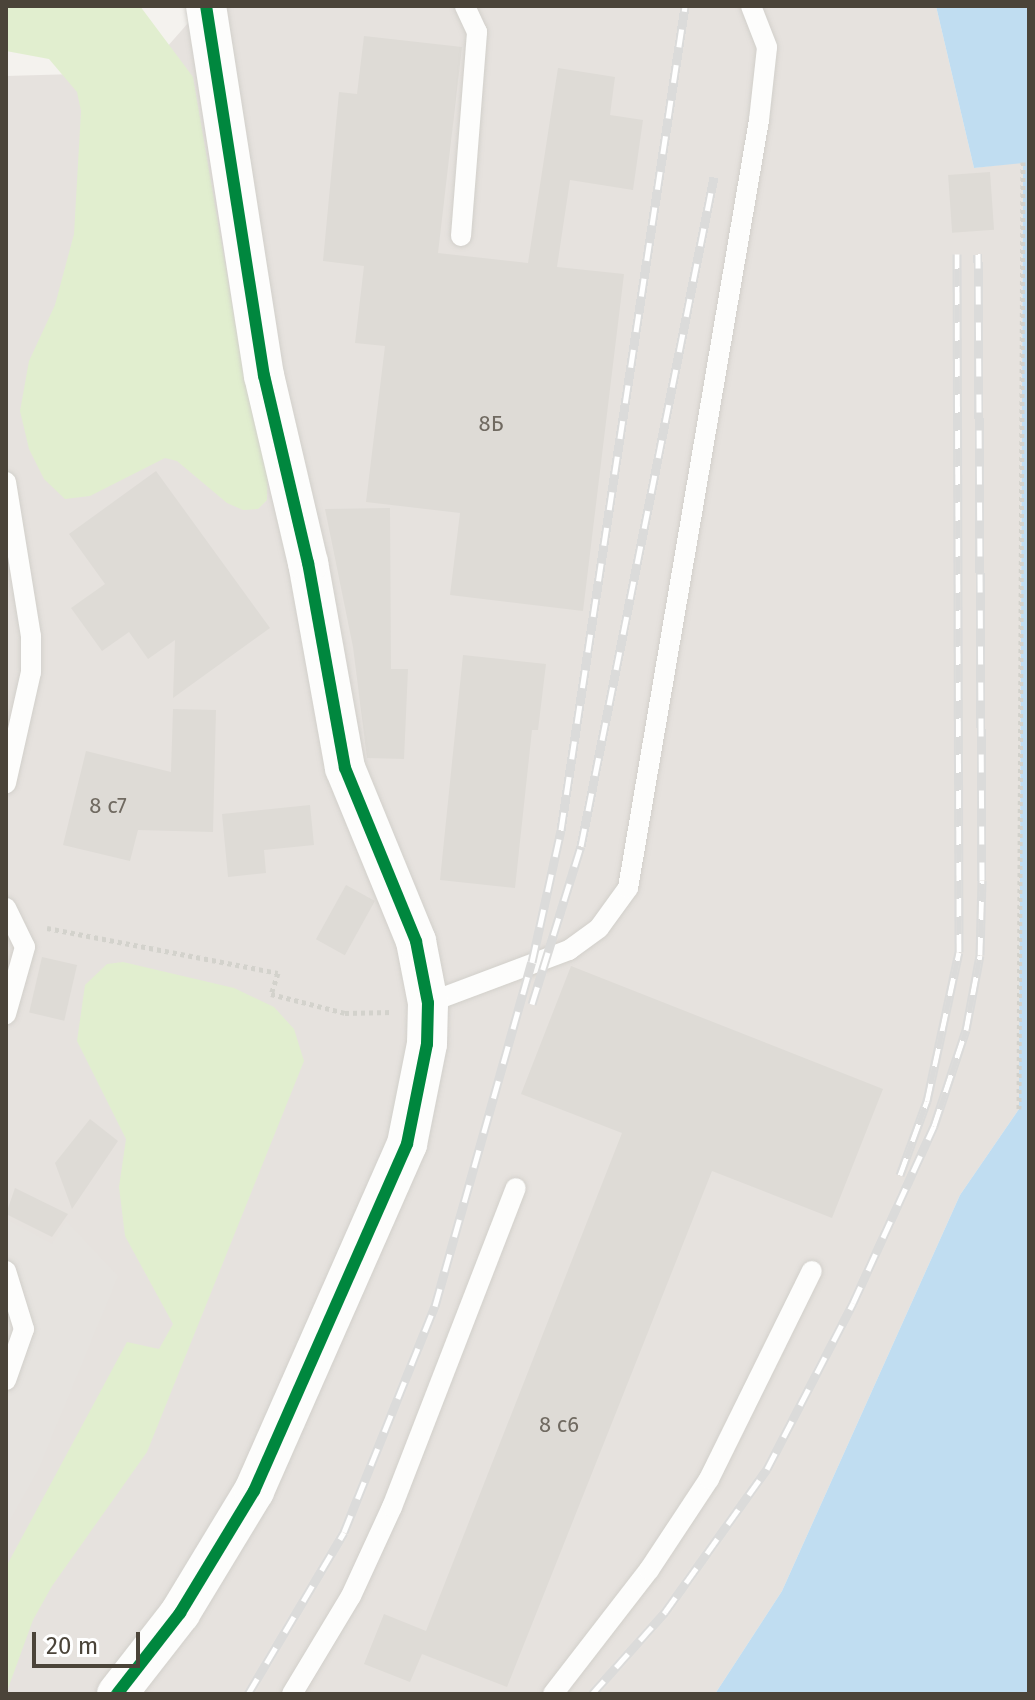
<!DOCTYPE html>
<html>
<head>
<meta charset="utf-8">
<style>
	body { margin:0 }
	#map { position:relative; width:1035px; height:1700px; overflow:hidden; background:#f4f2ee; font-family:"Fira Sans",sans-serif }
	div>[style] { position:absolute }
	.industrial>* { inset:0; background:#e6e2de }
	.green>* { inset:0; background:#e1eecf }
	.parking>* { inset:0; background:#e6e3df }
	.water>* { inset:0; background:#c0ddf1 }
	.building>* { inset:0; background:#dedbd6; transform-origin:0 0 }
	.path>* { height:5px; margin-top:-2.5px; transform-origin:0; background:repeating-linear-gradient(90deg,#d3d2cc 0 4px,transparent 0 8px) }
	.roads { filter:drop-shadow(0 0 2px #d2d0cb) drop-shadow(0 0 2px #d2d0cb) }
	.service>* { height:20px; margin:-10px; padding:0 10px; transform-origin:10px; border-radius:10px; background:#fdfdfc }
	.minor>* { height:40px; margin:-20px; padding:0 20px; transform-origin:20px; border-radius:20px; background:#fdfdfc }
	.rail>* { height:9px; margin-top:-4.5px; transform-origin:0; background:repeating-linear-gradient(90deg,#fff 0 18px,#dbdbda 0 36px); box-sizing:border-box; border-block:2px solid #dbdbda }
	.cycleway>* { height:12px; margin:-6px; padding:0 6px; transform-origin:6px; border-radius:6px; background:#00873e }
	span { translate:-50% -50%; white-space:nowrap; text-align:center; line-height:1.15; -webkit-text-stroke:6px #fff; paint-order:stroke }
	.number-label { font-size:22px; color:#706a61 }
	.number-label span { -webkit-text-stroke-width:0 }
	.frame { position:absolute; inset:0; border:8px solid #4b4439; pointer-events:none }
	.scale { position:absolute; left:32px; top:1632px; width:108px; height:36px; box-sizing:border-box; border:4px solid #4b4439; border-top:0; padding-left:10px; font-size:24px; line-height:28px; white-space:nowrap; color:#4b4439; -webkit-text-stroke:6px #fff; paint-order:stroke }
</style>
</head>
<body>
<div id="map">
	<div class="industrial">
		<div style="clip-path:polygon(203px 6px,936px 6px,974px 168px,1023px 162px,1019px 1109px,960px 1195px,782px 1591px,715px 1694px,6px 1694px,6px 76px,145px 72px)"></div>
	</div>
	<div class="green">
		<div style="clip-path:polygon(6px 6px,140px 6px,193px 77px,245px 379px,268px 472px,267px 500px,258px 509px,243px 510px,227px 503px,177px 461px,165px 458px,90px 496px,65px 499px,44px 479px,29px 449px,20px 411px,29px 361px,55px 305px,74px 234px,81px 111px,77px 92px,49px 59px,6px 51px)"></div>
		<div style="clip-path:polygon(123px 962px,234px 988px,274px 1007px,294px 1029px,304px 1061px,147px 1452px,52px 1586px,33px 1620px,6px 1694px,6px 1567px,127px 1342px,159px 1349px,173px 1324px,125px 1236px,119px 1187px,126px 1139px,77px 1041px,85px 985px,107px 964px)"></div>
	</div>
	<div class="parking">
		<div style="clip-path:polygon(6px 1219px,52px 1244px,66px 1221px,118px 1276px,38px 1470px,6px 1527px)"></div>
	</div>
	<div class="water">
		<div style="clip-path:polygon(936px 6px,1029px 6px,1029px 1694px,715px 1694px,782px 1591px,960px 1195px,1019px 1109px,1023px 163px,974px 168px)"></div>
	</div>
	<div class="building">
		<div style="clip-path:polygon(364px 36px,462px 47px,438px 253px,528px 263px,558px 68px,615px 77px,610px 115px,643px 120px,633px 190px,570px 180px,557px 267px,624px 274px,583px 611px,450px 595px,460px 513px,366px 502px,385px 346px,355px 343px,364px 266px,323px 261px,339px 92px,357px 94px)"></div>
		<div style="left:990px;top:172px;width:58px;height:42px;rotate:86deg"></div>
		<div style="clip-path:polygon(156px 471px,270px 628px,173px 698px,175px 640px,148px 659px,129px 632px,102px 651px,71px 608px,105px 584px,69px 534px)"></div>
		<div style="clip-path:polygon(390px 508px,391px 669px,408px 669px,404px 759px,367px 758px,353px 647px,325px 509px)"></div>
		<div style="clip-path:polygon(463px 655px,546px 664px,538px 730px,532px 730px,515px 888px,440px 880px)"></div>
		<div style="clip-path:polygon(173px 709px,216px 710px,213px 832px,138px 830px,130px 861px,63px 845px,86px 751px,171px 772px)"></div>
		<div style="clip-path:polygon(310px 805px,314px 845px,264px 850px,266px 873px,228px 877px,222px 814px)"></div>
		<div style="left:346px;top:885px;width:33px;height:62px;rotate:29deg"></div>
		<div style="left:42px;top:957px;width:36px;height:57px;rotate:13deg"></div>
		<div style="clip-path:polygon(571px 966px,883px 1089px,832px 1218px,712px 1171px,507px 1687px,422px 1654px,410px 1682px,364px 1664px,384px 1614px,426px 1631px,622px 1133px,521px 1094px)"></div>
		<div style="clip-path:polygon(90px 1119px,118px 1141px,72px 1209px,55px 1163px)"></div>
		<div style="clip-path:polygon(15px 1188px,68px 1214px,52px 1237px,6px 1214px)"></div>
	</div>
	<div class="path">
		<div style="left:47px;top:928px;width:235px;rotate:11deg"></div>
		<div style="left:278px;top:973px;width:22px;rotate:108deg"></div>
		<div style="left:271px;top:994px;width:76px;rotate:14.4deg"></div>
		<div style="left:345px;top:1013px;width:48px;rotate:-1.2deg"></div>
		<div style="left:1019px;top:1109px;width:947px;rotate:-89.76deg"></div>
	</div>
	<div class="roads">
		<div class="service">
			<div style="left:461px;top:236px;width:205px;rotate:-85.5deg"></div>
			<div style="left:477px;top:32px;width:29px;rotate:-115deg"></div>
			<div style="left:6px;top:482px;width:156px;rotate:80.8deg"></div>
			<div style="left:31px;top:636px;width:36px;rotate:90deg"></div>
			<div style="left:31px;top:672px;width:114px;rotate:102.7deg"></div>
			<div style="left:6px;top:908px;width:43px;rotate:64deg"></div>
			<div style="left:25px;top:947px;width:70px;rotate:105.8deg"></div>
			<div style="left:428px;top:1003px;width:151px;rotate:-20.6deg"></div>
			<div style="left:569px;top:950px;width:37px;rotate:-36deg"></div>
			<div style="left:599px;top:928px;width:49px;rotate:-54.1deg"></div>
			<div style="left:628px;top:888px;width:779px;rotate:-80.32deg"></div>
			<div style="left:759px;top:120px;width:73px;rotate:-83.7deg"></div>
			<div style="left:767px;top:47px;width:44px;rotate:-111.3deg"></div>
			<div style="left:6px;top:1271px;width:61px;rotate:72.8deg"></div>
			<div style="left:24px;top:1329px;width:54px;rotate:109.4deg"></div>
			<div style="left:292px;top:1694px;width:114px;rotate:-59deg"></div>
			<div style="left:351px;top:1596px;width:98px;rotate:-65.3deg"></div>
			<div style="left:392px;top:1507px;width:342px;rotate:-68.8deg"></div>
			<div style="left:553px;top:1694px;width:157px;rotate:-52.3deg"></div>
			<div style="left:649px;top:1570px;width:109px;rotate:-56.6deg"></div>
			<div style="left:709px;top:1479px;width:232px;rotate:-63.7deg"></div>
		</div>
		<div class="minor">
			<div style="left:117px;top:1694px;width:103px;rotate:-52.1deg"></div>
			<div style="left:180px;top:1613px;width:143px;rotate:-58.8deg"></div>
			<div style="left:254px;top:1491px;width:379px;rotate:-66.2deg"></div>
			<div style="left:407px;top:1144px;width:102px;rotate:-78.7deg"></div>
			<div style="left:427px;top:1044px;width:41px;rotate:-88.6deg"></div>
			<div style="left:428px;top:1003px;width:63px;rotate:-101deg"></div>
			<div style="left:416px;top:941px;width:187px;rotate:-112.3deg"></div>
			<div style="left:345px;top:768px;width:208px;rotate:-100.2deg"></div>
			<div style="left:308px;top:563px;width:192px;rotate:-103.2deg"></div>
			<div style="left:264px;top:376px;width:375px;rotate:-98.9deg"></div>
		</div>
	</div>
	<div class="rail">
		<div style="left:532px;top:1004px;width:165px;rotate:-72.8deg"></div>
		<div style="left:581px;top:846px;width:682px;rotate:-78.76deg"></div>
		<div style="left:900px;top:1175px;width:79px;rotate:-70deg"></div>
		<div style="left:927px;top:1101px;width:152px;rotate:-77.9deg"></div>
		<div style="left:959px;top:952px;width:698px;rotate:-90.16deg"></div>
		<div style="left:248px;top:1694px;width:188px;rotate:-59.3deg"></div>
		<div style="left:344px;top:1532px;width:244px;rotate:-68.1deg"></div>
		<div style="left:435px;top:1306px;width:357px;rotate:-74.3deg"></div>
		<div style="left:532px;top:962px;width:135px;rotate:-77.6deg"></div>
		<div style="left:561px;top:830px;width:833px;rotate:-81.44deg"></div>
		<div style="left:592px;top:1694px;width:110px;rotate:-48.3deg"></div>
		<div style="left:665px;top:1612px;width:176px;rotate:-54.5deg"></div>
		<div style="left:767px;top:1469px;width:187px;rotate:-62.6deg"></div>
		<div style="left:853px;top:1303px;width:195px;rotate:-65.4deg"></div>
		<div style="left:934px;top:1126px;width:101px;rotate:-71.6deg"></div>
		<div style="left:966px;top:1030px;width:76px;rotate:-79.4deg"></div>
		<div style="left:980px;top:955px;width:75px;rotate:-88.5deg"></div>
		<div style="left:982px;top:880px;width:626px;rotate:-90.37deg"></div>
	</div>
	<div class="cycleway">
		<div style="left:117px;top:1694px;width:103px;rotate:-52.1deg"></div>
		<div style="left:180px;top:1613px;width:143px;rotate:-58.8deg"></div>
		<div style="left:254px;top:1491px;width:379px;rotate:-66.2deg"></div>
		<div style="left:407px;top:1144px;width:102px;rotate:-78.7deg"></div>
		<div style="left:427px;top:1044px;width:41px;rotate:-88.6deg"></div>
		<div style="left:428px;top:1003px;width:63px;rotate:-101deg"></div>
		<div style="left:416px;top:941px;width:187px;rotate:-112.3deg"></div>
		<div style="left:345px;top:768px;width:208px;rotate:-100.2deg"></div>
		<div style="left:308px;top:563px;width:192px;rotate:-103.2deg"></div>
		<div style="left:264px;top:376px;width:375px;rotate:-98.9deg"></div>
	</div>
	<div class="number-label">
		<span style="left:491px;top:424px">8Б</span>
		<span style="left:108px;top:806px">8 с7</span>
		<span style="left:559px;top:1425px">8 с6</span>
	</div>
	<div class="frame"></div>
	<div class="scale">20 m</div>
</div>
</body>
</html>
